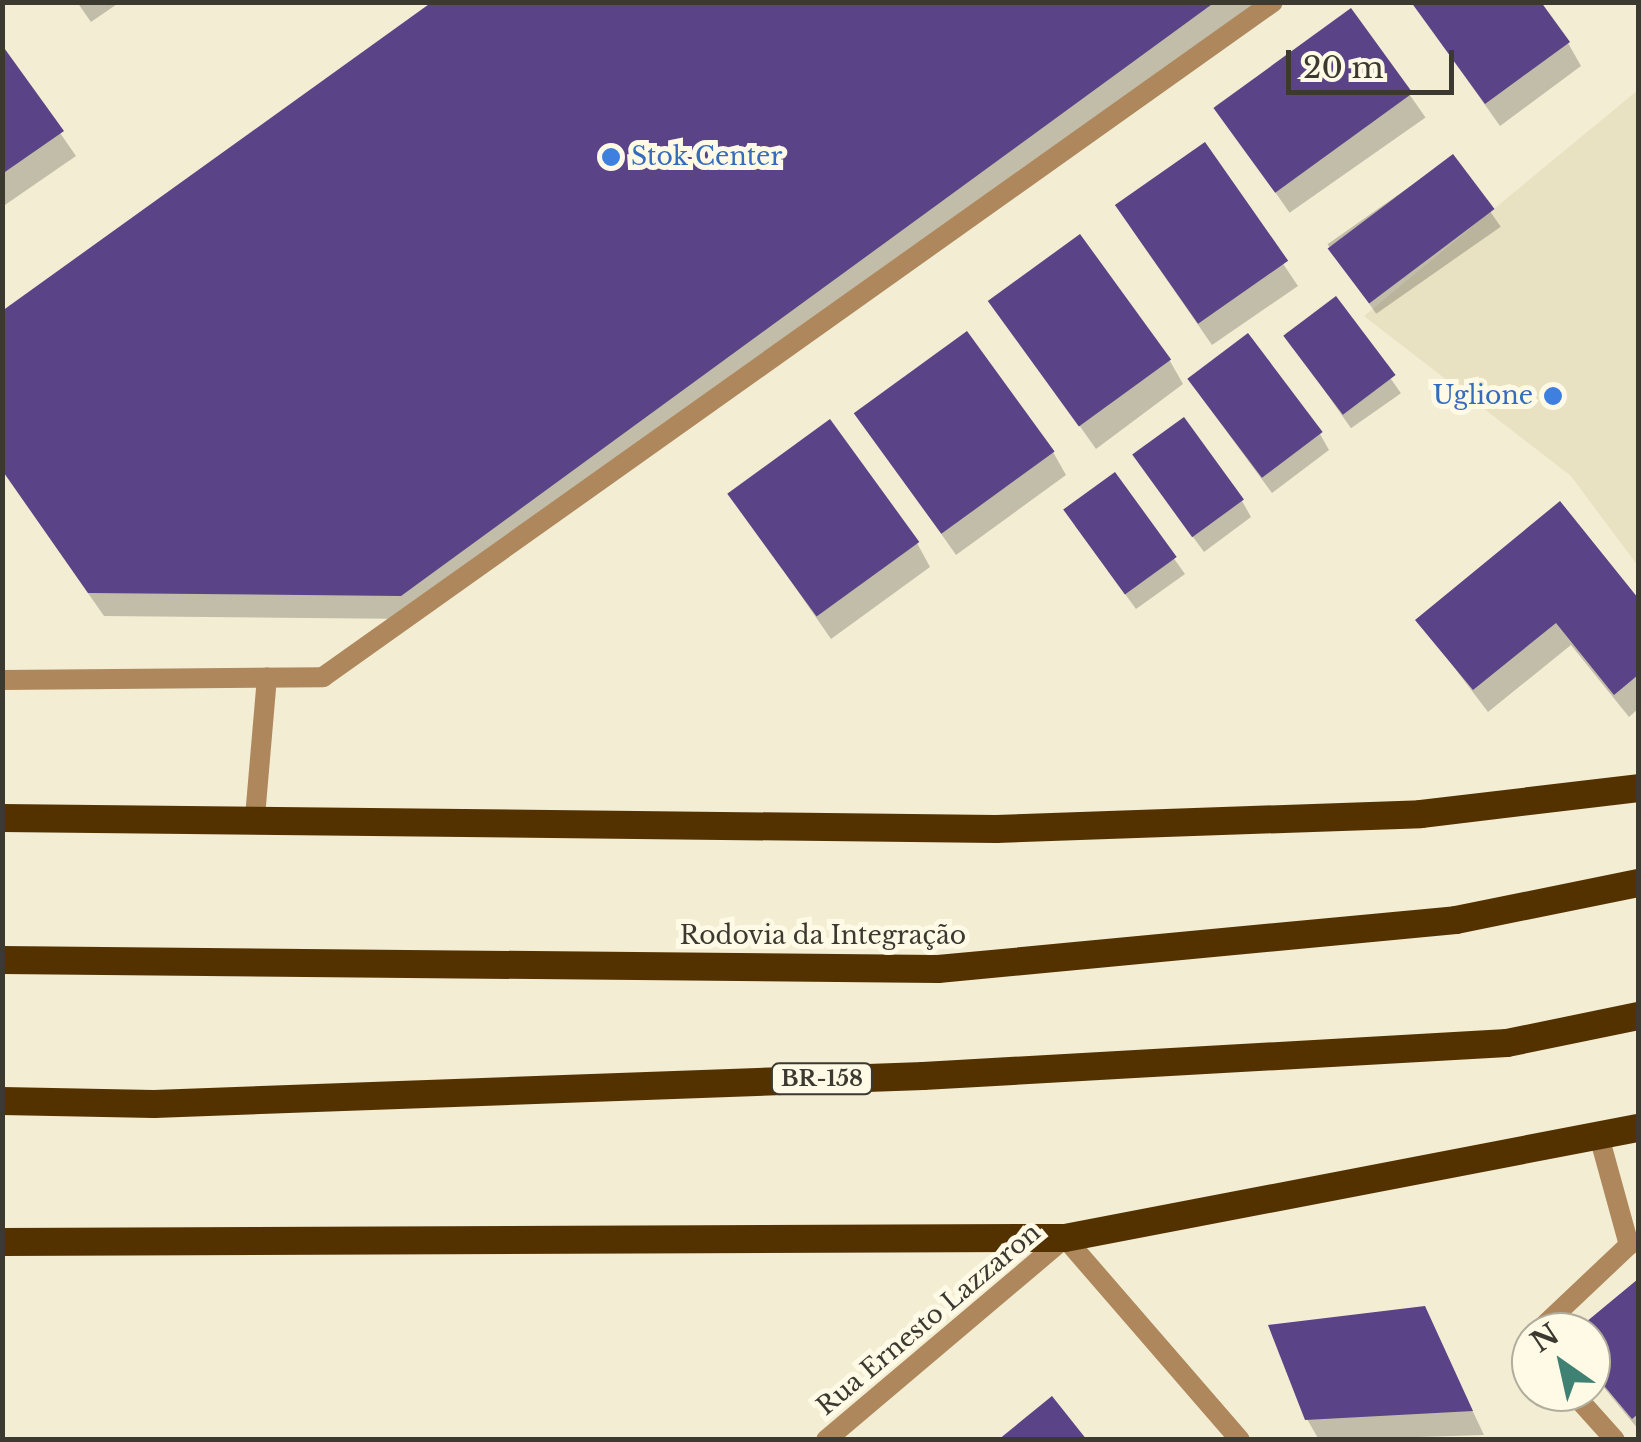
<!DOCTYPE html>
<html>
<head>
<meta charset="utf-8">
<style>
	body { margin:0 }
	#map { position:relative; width:1641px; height:1442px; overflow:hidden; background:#f3edd4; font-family:"Libre Baskerville",serif }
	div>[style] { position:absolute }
	.built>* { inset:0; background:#e8e1c2 }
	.shadow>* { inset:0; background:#0003; transform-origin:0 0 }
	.building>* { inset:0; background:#5a4386; transform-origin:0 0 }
	.service>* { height:20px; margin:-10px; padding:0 10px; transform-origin:10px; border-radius:10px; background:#ae885c }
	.minor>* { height:20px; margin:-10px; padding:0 10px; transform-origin:10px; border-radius:10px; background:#ae885c }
	.trunk>* { height:28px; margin:-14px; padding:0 14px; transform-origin:14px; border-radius:14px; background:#543200 }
	.dots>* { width:28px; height:28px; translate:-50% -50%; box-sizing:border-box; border:5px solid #fffae6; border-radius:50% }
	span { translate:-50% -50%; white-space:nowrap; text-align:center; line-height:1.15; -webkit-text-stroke:10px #fffae6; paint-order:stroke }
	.shield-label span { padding:2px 8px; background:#fffae6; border:2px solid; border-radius:8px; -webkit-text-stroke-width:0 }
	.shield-label { font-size:22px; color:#3b3930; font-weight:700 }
	.shop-label { font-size:25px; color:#366cbe }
	.left { translate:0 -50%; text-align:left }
	.right { translate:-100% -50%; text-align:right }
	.street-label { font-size:25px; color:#3b3930 }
	.frame { position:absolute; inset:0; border:5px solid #3b3930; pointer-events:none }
	.north { position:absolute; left:1511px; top:1312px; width:100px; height:100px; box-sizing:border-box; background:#fffae6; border:2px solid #b1ad9d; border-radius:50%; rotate:326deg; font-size:28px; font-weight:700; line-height:40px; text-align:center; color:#3b3930 }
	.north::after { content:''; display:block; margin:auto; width:35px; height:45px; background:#3f8173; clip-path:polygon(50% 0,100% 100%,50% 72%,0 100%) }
	.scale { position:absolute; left:1286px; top:50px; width:168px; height:45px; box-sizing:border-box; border:5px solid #3b3930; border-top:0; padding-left:12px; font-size:30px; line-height:35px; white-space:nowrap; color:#3b3930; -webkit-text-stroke:8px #fffae6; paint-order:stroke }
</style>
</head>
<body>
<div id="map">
	<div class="built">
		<div style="clip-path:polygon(1638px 90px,1638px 566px,1571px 476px,1364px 316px)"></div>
	</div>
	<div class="shadow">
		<div style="clip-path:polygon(77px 2px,120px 2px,91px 22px)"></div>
		<div style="clip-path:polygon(436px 2px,1261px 2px,415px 619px,104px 616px,2px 470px)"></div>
		<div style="clip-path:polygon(1412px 2px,1568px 43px,1581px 66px,1500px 126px)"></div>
		<div style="left:1351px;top:11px;width:130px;height:166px;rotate:55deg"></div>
		<div style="clip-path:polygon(2px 49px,76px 156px,2px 207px)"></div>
		<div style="clip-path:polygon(1204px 146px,1298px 286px,1212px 345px,1131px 228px)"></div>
		<div style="left:1452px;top:157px;width:85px;height:152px;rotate:55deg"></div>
		<div style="left:1335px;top:299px;width:115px;height:61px;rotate:55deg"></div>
		<div style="clip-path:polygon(992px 302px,1170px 361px,1183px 384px,1096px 449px)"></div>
		<div style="clip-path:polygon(1199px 394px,1320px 434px,1329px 450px,1272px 493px)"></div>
		<div style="clip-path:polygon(857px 414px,1053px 452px,1066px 475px,956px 555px)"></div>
		<div style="clip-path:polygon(1145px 471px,1242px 501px,1251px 517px,1204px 552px)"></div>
		<div style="clip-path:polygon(1114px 475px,1185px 574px,1136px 609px,1075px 526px)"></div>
		<div style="clip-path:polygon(731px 495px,917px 543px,930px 567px,831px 639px)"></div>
		<div style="clip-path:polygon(1560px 505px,1638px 602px,1638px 709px,1629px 717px,1571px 645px,1488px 712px,1418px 620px)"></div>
		<div style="clip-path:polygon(1638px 1282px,1638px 1429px,1591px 1372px,1591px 1332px,1578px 1332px)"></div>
		<div style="clip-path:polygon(1424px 1308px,1484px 1435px,1319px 1440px,1307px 1419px)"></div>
	</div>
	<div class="building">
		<div style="clip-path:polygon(432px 2px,1215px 2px,401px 596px,88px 593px,2px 470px,2px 311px)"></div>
		<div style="clip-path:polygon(1411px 2px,1541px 2px,1570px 42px,1485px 104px)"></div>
		<div style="left:1351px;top:8px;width:105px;height:170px;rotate:54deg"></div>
		<div style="clip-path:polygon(2px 45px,64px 131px,2px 174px)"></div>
		<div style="left:1205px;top:142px;width:145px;height:110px;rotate:55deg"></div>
		<div style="left:1453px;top:154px;width:69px;height:157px;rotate:53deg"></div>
		<div style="left:1080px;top:234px;width:155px;height:114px;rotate:54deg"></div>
		<div style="left:1336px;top:296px;width:99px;height:66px;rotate:53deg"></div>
		<div style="left:967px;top:331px;width:149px;height:140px;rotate:54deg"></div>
		<div style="left:1248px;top:333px;width:124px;height:76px;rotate:53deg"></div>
		<div style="left:1184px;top:417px;width:102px;height:64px;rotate:54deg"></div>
		<div style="left:830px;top:419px;width:152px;height:127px;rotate:54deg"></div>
		<div style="left:1115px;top:472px;width:105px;height:64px;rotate:54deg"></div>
		<div style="clip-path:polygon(1560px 501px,1638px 598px,1638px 675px,1614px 695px,1556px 623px,1473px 690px,1415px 620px)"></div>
		<div style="clip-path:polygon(1638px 1279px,1638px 1414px,1632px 1419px,1591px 1370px,1591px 1332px,1574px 1332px)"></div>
		<div style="clip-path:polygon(1425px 1306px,1473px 1411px,1305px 1420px,1268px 1325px)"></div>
		<div style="clip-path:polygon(1052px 1396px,1087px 1440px,998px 1440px)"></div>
	</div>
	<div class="service">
		<div style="left:2px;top:680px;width:321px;rotate:-0.5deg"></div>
		<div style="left:323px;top:677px;width:1165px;rotate:-35.39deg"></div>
		<div style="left:255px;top:817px;width:140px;rotate:-85.1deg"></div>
		<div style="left:1537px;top:1332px;width:127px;rotate:-43.4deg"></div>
		<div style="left:1629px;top:1245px;width:113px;rotate:-105.4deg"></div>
		<div style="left:1572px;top:1392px;width:64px;rotate:48.1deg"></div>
	</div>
	<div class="minor">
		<div style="left:826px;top:1440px;width:313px;rotate:-40.2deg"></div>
		<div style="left:1065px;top:1238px;width:267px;rotate:49.1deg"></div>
	</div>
	<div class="trunk">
		<div style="left:2px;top:818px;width:994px;rotate:0.63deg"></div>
		<div style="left:996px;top:829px;width:425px;rotate:-2deg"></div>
		<div style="left:1421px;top:814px;width:219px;rotate:-6.8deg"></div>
		<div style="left:2px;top:960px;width:936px;rotate:0.55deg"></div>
		<div style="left:938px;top:969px;width:520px;rotate:-5.4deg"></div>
		<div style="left:1456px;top:920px;width:186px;rotate:-11.5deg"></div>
		<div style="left:2px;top:1101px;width:152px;rotate:1.1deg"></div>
		<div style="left:154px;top:1104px;width:770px;rotate:-2.09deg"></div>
		<div style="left:923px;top:1076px;width:585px;rotate:-3.23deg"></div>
		<div style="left:1507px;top:1043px;width:134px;rotate:-11.6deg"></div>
		<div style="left:2px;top:1242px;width:1063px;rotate:-0.22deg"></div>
		<div style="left:1065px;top:1238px;width:583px;rotate:-10.87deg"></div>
	</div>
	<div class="dots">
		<div style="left:611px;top:157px;background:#3f7fe0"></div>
		<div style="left:1553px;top:396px;background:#3f7fe0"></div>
	</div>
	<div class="shield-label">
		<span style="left:822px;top:1079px">BR-158</span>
	</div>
	<div class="shop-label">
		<span class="left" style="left:631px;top:157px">Stok Center</span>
		<span class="right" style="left:1533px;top:396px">Uglione</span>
	</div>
	<div class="street-label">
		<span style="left:823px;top:936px">Rodovia da Integração</span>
		<span style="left:929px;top:1320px;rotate:-40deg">Rua Ernesto Lazzaron</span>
	</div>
	<div class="frame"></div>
	<div class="north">N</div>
	<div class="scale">20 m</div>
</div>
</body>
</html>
